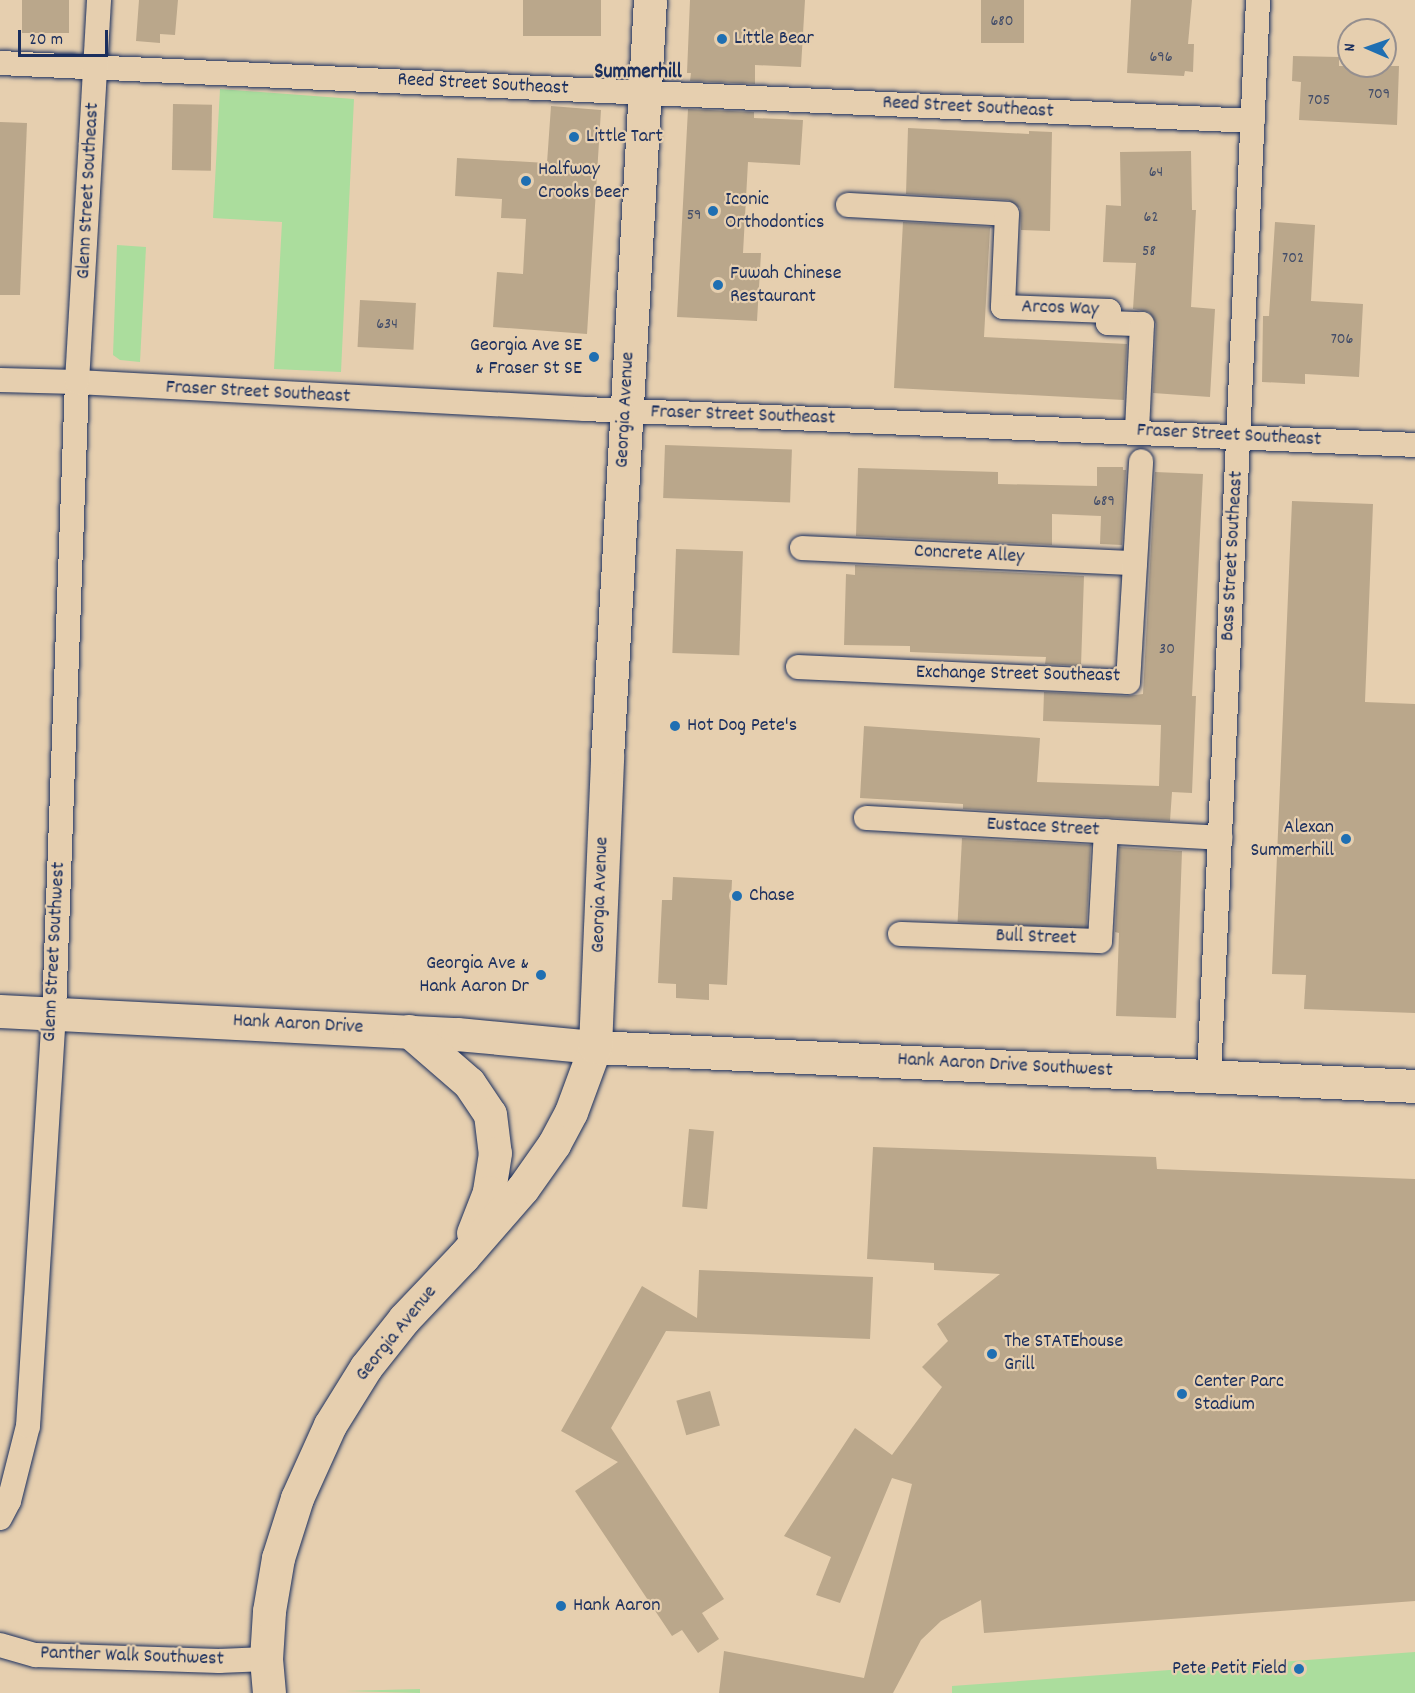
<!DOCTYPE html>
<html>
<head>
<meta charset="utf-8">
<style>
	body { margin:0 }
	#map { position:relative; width:1415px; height:1693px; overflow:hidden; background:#e6cfaf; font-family:Dekko,sans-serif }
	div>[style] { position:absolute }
	.green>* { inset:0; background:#abdd9d }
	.building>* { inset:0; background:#baa78b; transform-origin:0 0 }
	.roads { filter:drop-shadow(0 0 2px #1b2f5e) drop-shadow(0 0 2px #1b2f5e) }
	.street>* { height:24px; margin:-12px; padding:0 12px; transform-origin:12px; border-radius:12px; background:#e6cfaf }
	.secondary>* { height:33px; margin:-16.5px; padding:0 16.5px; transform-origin:16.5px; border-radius:16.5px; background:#e6cfaf }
	.dots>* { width:16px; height:16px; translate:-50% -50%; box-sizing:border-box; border:3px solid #e6cfaf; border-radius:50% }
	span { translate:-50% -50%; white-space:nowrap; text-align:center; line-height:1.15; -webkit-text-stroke:4.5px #e6cfaf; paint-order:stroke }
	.number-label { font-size:16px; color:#434d69 }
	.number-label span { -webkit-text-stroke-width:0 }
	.poi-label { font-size:20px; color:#1b2f5e }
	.left { translate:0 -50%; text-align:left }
	.right { translate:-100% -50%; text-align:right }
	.street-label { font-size:20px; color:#1b2f5e }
	.neighbourhood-label { font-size:21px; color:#1b2f5e; font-weight:700 }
	.north { position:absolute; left:1337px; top:18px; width:60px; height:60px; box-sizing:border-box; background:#e6cfaf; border:2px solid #958f8f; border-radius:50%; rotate:272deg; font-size:16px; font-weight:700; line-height:24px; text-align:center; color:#1b2f5e }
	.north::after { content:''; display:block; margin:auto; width:21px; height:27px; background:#1f6fb2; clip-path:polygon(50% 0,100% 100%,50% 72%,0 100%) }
	.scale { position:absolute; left:18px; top:30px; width:90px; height:27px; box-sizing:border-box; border:3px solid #1b2f5e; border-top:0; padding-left:8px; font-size:18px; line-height:21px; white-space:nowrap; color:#1b2f5e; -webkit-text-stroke:4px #e6cfaf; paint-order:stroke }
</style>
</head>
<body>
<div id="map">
	<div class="green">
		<div style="clip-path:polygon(220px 89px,354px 99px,341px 372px,274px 369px,282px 222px,213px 218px)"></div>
		<div style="clip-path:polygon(117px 245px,146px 247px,140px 362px,120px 360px,113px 355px)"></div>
		<div style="clip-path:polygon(1415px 1652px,1415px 1693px,952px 1693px,952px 1686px)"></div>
		<div style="clip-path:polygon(420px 1689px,420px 1693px,345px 1691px)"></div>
	</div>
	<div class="building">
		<div style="left:22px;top:0;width:47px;height:33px"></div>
		<div style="clip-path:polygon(139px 0,178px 0,175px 35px,160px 34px,160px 43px,136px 41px)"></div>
		<div style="left:523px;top:0;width:78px;height:36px"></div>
		<div style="clip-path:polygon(690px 0,805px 0,801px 67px,755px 65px,755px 84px,690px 81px,691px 73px,687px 73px)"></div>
		<div style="left:981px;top:0;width:43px;height:43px"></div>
		<div style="clip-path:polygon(1131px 0,1192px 0,1188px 44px,1194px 44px,1193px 72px,1185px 71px,1184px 76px,1127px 73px)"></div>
		<div style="clip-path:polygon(1293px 56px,1339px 57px,1339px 66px,1399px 66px,1397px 125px,1299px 120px,1301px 82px,1292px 81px)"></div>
		<div style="left:173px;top:104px;width:39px;height:66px;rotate:1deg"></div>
		<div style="clip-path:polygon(551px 106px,601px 110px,587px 334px,493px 327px,497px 272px,523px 274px,526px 219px,501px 218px,502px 199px,455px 196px,457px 158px,547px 163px)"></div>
		<div style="clip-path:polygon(688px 109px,754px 112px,754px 118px,803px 120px,800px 165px,748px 162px,743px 253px,761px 253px,757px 321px,677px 317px)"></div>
		<div style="clip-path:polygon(0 122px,27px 123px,20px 295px,0 295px)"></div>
		<div style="clip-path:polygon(908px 128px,1029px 134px,1029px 131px,1052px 132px,1050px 231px,1021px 230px,1020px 208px,1008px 200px,906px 194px)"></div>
		<div style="clip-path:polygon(1191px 151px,1192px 210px,1196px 210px,1191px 307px,1215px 309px,1210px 397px,1153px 393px,1156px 324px,1149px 312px,1133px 309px,1136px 263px,1103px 262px,1106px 205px,1121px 206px,1120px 152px)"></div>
		<div style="clip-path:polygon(903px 222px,992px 227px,990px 228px,984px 337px,1127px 344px,1124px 400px,894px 388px)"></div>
		<div style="clip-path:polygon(1275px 222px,1315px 225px,1311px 301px,1363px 304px,1359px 377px,1305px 374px,1305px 384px,1262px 382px,1263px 316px,1269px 316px)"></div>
		<div style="left:360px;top:300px;width:56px;height:47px;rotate:3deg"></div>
		<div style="left:665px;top:445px;width:127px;height:53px;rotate:2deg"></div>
		<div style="clip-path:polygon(1097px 467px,1123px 467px,1123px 470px,1126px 470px,1122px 545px,1100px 544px,1101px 516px,1052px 514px,1052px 545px,856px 536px,858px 468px,998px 472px,998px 484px,1097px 486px)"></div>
		<div style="clip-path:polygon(1155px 472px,1203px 474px,1192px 696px,1196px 696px,1192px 793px,1172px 792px,1170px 821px,963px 809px,963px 804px,860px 798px,864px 726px,1040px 738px,1037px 782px,1159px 786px,1161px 725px,1043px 721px,1044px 692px,1127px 696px,1143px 694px)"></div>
		<div style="clip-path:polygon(1292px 501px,1373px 504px,1365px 702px,1415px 704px,1415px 1013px,1304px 1009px,1306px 975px,1272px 974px)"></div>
		<div style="left:676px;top:549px;width:67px;height:104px;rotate:2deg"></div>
		<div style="clip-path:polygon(855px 565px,1084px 576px,1081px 666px,1045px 664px,1046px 657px,910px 652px,910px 646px,844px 645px,846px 574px,855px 575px)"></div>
		<div style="left:962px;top:838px;width:129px;height:84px;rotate:3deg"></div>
		<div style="clip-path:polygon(1119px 847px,1182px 851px,1176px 1018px,1116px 1016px,1119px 933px,1115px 932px)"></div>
		<div style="clip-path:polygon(673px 877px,732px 880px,727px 985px,709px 984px,709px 1000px,676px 998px,676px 984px,658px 983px,662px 900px,672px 900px)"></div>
		<div style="left:689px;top:1129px;width:25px;height:78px;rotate:5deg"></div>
		<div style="clip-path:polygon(873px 1147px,1156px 1157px,1157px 1169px,1415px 1179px,1415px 1601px,984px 1633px,981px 1600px,941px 1621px,921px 1640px,893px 1693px,719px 1693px,724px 1651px,864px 1678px,912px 1484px,892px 1478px,840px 1603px,816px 1595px,831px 1557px,784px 1536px,855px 1428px,892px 1455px,942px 1387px,922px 1367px,948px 1341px,937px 1324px,1000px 1274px,934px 1270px,934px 1263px,867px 1259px)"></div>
		<div style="clip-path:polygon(699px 1270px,873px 1277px,870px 1339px,666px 1331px,611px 1428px,724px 1599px,702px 1613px,719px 1639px,698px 1653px,682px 1630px,672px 1636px,575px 1491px,618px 1462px,561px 1431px,642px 1286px,697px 1318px)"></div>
		<div style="left:710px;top:1391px;width:36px;height:35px;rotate:74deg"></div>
	</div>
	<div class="roads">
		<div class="street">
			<div style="left:0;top:63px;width:1254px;rotate:2.65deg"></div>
			<div style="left:848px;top:205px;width:159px;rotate:3.2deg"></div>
			<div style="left:1007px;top:214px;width:93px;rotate:92.5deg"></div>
			<div style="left:1003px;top:307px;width:106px;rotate:2.2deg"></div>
			<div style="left:1109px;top:311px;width:12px;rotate:95deg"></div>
			<div style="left:1108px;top:323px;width:34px;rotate:2deg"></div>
			<div style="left:1142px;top:324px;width:108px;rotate:92.7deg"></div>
			<div style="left:0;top:380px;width:77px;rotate:1.5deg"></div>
			<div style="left:77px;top:382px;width:509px;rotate:3.04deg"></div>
			<div style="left:585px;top:409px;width:831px;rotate:2.48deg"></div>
			<div style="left:802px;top:548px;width:333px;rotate:2.6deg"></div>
			<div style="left:798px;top:667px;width:330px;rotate:2.6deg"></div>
			<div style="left:1128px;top:682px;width:221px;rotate:-86.6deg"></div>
			<div style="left:866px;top:818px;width:355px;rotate:3.2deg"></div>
			<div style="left:900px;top:934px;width:200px;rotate:2deg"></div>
			<div style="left:1100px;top:941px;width:110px;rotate:-86.9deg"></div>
			<div style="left:1209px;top:1076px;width:1077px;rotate:-87.39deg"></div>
			<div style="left:0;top:1518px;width:19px;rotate:-62deg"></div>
			<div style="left:9px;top:1501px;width:77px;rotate:-75.8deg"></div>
			<div style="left:28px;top:1426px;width:415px;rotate:-86.4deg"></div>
			<div style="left:54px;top:1012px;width:630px;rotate:-87.91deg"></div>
			<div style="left:77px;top:382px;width:383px;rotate:-86.7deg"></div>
			<div style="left:0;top:1645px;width:37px;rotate:16deg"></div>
			<div style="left:36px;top:1655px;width:183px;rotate:1.9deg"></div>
			<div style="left:219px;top:1661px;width:47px;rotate:-2.4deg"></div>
		</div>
		<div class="secondary">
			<div style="left:0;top:1011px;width:458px;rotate:2.9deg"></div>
			<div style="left:457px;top:1034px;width:139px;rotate:5.4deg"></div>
			<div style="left:595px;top:1047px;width:821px;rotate:2.72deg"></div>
			<div style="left:409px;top:1031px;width:79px;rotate:40.9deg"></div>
			<div style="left:469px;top:1083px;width:37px;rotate:56deg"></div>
			<div style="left:490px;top:1114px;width:39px;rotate:83deg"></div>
			<div style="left:495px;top:1153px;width:39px;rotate:99deg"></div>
			<div style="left:489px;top:1192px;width:44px;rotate:111.3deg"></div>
			<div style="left:269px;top:1693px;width:34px;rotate:-95deg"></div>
			<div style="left:266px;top:1659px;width:48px;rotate:-86.4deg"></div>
			<div style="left:269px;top:1611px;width:54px;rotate:-80.4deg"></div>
			<div style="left:278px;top:1558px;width:63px;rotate:-72.4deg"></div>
			<div style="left:297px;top:1498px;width:80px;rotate:-65.7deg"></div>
			<div style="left:330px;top:1425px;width:68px;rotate:-58.2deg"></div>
			<div style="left:366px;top:1367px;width:61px;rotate:-51.6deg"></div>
			<div style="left:404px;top:1319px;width:86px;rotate:-46.4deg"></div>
			<div style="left:463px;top:1257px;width:91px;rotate:-49deg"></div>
			<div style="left:523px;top:1188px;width:54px;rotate:-54.8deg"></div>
			<div style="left:554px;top:1144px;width:36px;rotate:-62deg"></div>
			<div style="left:571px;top:1112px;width:69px;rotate:-69.7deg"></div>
			<div style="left:595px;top:1047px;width:290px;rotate:-87.6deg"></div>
			<div style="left:607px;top:757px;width:758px;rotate:-86.75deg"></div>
		</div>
	</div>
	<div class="dots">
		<div style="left:722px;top:39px;background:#1f6fb2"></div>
		<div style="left:574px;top:137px;background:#1f6fb2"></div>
		<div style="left:526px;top:181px;background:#1f6fb2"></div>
		<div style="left:713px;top:211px;background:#1f6fb2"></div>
		<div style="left:718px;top:285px;background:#1f6fb2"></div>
		<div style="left:594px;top:357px;background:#1f6fb2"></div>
		<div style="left:675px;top:726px;background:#1f6fb2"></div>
		<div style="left:1346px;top:839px;background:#1f6fb2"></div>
		<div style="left:737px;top:896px;background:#1f6fb2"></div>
		<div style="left:541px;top:975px;background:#1f6fb2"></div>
		<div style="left:992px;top:1354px;background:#1f6fb2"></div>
		<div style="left:1182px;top:1394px;background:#1f6fb2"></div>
		<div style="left:561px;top:1606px;background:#1f6fb2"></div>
		<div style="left:1299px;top:1669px;background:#1f6fb2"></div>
	</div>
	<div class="number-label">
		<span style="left:1002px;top:22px">680</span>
		<span style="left:1161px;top:58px">696</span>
		<span style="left:1379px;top:95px">709</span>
		<span style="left:1319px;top:101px">705</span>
		<span style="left:1156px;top:173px">64</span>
		<span style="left:694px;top:216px">59</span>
		<span style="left:1151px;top:218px">62</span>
		<span style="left:1149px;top:252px">58</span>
		<span style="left:1293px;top:259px">702</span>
		<span style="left:387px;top:325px">634</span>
		<span style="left:1342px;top:340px">706</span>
		<span style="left:1104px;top:502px">689</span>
		<span style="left:1167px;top:650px">30</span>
	</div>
	<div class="poi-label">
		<span class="left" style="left:734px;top:39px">Little Bear</span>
		<span class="left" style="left:586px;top:137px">Little Tart</span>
		<span class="left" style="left:538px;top:182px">Halfway<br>Crooks Beer</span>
		<span class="left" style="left:725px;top:212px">Iconic<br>Orthodontics</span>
		<span class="left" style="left:730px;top:286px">Fuwah Chinese<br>Restaurant</span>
		<span class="right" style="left:582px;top:358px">Georgia Ave SE<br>&amp; Fraser St SE</span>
		<span class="left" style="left:687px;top:726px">Hot Dog Pete's</span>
		<span class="right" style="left:1334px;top:840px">Alexan<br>Summerhill</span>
		<span class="left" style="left:749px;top:896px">Chase</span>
		<span class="right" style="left:529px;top:976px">Georgia Ave &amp;<br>Hank Aaron Dr</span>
		<span class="left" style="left:1004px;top:1354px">The STATEhouse<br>Grill</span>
		<span class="left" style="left:1194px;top:1394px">Center Parc<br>Stadium</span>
		<span class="left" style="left:573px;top:1606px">Hank Aaron</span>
		<span class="right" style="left:1287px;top:1669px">Pete Petit Field</span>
	</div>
	<div class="street-label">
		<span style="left:483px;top:85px;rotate:3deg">Reed Street Southeast</span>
		<span style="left:968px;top:108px;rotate:3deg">Reed Street Southeast</span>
		<span style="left:89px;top:191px;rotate:-87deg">Glenn Street Southeast</span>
		<span style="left:1060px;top:309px;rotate:2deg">Arcos Way</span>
		<span style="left:258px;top:393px;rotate:3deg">Fraser Street Southeast</span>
		<span style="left:626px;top:410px;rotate:-87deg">Georgia Avenue</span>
		<span style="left:743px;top:416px;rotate:2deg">Fraser Street Southeast</span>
		<span style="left:1229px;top:436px;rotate:3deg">Fraser Street Southeast</span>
		<span style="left:969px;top:555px;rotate:3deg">Concrete Alley</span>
		<span style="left:1233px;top:556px;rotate:-87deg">Bass Street Southeast</span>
		<span style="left:1018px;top:675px;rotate:1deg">Exchange Street Southeast</span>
		<span style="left:1043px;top:828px;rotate:3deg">Eustace Street</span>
		<span style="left:601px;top:895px;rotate:-88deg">Georgia Avenue</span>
		<span style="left:1036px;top:938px;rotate:2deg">Bull Street</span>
		<span style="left:55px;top:952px;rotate:-87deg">Glenn Street Southwest</span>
		<span style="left:298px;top:1025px;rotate:3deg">Hank Aaron Drive</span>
		<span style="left:1005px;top:1066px;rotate:3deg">Hank Aaron Drive Southwest</span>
		<span style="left:397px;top:1334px;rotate:-51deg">Georgia Avenue</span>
		<span style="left:132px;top:1657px;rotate:2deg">Panther Walk Southwest</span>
	</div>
	<div class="neighbourhood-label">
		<span style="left:638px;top:73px">Summerhill</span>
	</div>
	<div class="north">N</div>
	<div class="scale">20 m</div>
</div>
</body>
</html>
